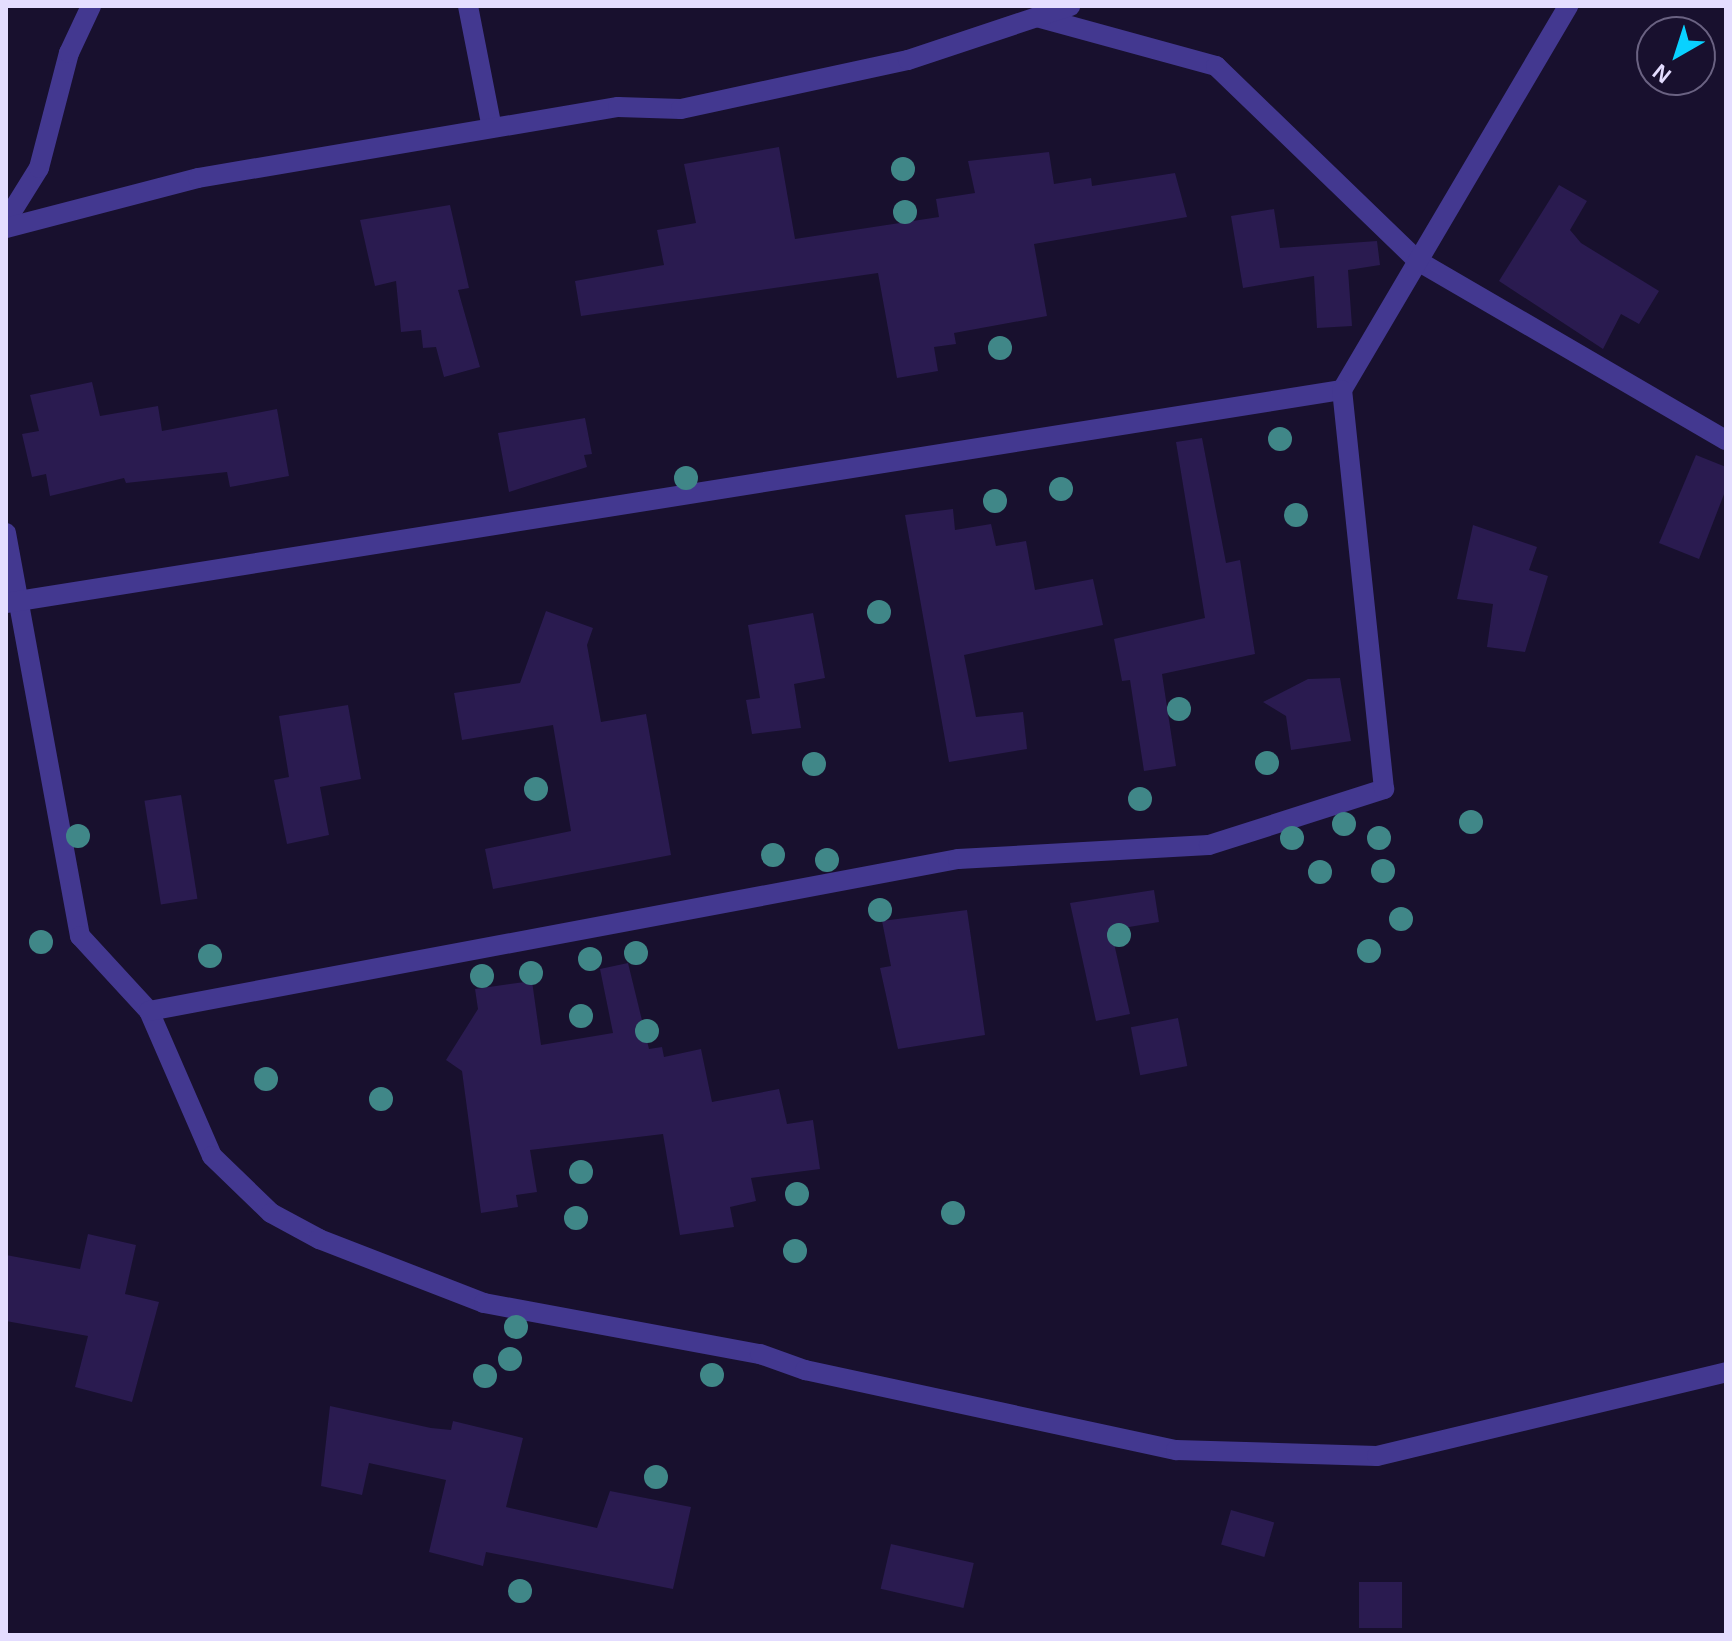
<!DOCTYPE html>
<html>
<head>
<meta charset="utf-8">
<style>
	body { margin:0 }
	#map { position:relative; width:1732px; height:1641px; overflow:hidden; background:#18102e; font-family:Helvetica,sans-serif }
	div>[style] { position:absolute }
	.building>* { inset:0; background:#2a1b50; transform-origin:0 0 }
	.minor>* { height:20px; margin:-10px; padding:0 10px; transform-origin:10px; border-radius:10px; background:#433890 }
	.trees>* { width:24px; height:24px; margin:-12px; border-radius:50%; background:#408788 }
	span { translate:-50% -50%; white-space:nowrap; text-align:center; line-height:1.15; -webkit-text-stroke:6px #18102e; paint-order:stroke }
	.frame { position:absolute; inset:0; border:8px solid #e4ddff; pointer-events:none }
	.north { position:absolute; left:1636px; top:16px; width:80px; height:80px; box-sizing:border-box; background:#18102e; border:2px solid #6a6282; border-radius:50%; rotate:219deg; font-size:22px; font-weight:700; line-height:32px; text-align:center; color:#e4ddff }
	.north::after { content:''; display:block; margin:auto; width:28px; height:36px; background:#09d2ff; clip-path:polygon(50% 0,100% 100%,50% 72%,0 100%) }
</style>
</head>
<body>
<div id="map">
	<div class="building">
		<div style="clip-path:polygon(779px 147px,795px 239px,939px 217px,936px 199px,975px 193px,968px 161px,1049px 152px,1054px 184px,1091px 178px,1092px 186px,1175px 173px,1187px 217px,1034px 244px,1047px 316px,954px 333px,956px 344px,934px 347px,938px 371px,897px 378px,878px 273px,581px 316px,575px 281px,664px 265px,657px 230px,696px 223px,684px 164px)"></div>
		<div style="clip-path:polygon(1559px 185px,1587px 201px,1570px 230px,1581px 243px,1659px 291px,1639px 324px,1621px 314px,1603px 349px,1499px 281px)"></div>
		<div style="clip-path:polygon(450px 205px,469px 288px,458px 290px,480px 367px,444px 377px,436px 347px,423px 348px,421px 330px,401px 332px,396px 281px,375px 286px,360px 220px)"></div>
		<div style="clip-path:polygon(1274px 209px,1280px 248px,1377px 241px,1380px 265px,1348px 270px,1352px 326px,1317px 328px,1314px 276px,1243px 288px,1231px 216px)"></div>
		<div style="clip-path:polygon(92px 382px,100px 416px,158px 406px,162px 431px,277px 409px,289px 476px,230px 487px,227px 472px,126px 483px,124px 478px,50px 496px,46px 474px,32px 477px,22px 434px,39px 431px,30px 395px)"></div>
		<div style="clip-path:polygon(585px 418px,592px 454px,584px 455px,587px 467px,509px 492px,498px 433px)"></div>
		<div style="clip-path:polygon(1202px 438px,1226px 563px,1240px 560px,1255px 654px,1162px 674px,1176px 766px,1144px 771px,1130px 680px,1122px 681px,1114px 639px,1205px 618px,1176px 442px)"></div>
		<div style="clip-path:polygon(1696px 455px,1726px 467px,1726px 489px,1699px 559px,1659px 543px)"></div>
		<div style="clip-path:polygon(953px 509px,955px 530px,991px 524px,996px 546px,1026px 541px,1035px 590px,1093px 579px,1103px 625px,964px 655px,976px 717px,1023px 712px,1027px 749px,949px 762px,905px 515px)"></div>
		<div style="clip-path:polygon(1473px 525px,1537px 547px,1529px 570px,1548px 576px,1525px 652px,1487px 647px,1493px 604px,1457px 599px)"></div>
		<div style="clip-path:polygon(546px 611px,593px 628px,587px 645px,601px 722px,646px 714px,671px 855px,493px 889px,485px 849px,571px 831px,553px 725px,462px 740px,454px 693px,520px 683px)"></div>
		<div style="clip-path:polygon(813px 613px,825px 678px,794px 684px,801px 728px,752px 734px,746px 700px,760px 698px,748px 625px)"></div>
		<div style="clip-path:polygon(1340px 678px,1351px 741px,1291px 750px,1286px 716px,1263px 702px,1308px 679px)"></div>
		<div style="clip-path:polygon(348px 705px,361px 779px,320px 787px,329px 835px,287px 844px,274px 780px,289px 777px,279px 716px)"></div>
		<div style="left:181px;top:795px;width:105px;height:37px;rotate:81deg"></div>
		<div style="clip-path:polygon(1154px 890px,1159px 922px,1111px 930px,1130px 1014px,1096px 1021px,1070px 903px)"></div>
		<div style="clip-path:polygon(967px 910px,985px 1035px,898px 1049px,880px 968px,891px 966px,882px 921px)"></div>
		<div style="clip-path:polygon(628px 963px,649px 1049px,662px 1047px,664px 1057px,701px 1049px,712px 1102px,779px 1089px,787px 1124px,813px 1120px,820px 1169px,751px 1178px,756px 1201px,730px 1207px,734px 1227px,680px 1235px,663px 1134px,530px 1150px,537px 1192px,516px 1195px,518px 1207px,481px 1213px,462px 1071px,446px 1060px,478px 1009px,475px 989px,532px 981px,541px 1045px,613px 1033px,600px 969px)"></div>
		<div style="left:1178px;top:1018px;width:49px;height:48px;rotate:79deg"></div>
		<div style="clip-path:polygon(88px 1234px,136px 1245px,125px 1294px,159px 1302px,132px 1402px,75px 1387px,88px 1336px,6px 1321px,6px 1255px,80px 1269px)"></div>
		<div style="clip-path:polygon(330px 1406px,431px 1428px,451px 1430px,453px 1421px,523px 1438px,506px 1507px,597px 1528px,610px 1491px,691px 1507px,673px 1589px,486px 1552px,483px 1566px,429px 1552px,446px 1480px,369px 1463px,362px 1495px,321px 1486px)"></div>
		<div style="left:1231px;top:1510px;width:45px;height:36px;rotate:16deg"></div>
		<div style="left:891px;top:1544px;width:85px;height:46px;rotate:13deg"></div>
		<div style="left:1359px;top:1582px;width:43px;height:46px"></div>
	</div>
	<div class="minor">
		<div style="left:468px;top:6px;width:124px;rotate:78.9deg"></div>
		<div style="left:1037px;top:17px;width:186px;rotate:15.3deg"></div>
		<div style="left:1216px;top:66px;width:281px;rotate:44deg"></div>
		<div style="left:1418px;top:261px;width:356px;rotate:30.2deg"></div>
		<div style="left:6px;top:221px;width:62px;rotate:-58.1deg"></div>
		<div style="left:39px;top:168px;width:119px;rotate:-75.4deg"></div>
		<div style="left:69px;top:53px;width:52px;rotate:-64.9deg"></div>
		<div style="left:6px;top:228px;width:198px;rotate:-14.6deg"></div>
		<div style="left:198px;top:178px;width:426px;rotate:-9.6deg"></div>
		<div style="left:618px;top:107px;width:63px;rotate:1.8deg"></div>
		<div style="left:681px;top:109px;width:232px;rotate:-12.2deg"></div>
		<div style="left:908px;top:60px;width:171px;rotate:-18.4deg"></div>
		<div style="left:6px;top:533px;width:410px;rotate:79.6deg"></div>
		<div style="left:80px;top:936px;width:102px;rotate:47.4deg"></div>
		<div style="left:149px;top:1011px;width:158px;rotate:66.5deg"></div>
		<div style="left:212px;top:1156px;width:82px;rotate:44deg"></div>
		<div style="left:271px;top:1213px;width:55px;rotate:28.4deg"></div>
		<div style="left:319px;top:1239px;width:177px;rotate:21.2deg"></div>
		<div style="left:484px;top:1303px;width:281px;rotate:10.5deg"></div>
		<div style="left:760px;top:1354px;width:48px;rotate:19.6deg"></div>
		<div style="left:805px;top:1370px;width:380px;rotate:12.2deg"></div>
		<div style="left:1176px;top:1450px;width:201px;rotate:1.7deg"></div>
		<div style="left:1377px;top:1456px;width:359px;rotate:-13.5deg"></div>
		<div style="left:6px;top:603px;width:1353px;rotate:-9.06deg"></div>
		<div style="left:1342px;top:390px;width:446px;rotate:-59.5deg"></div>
		<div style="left:149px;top:1011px;width:823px;rotate:-10.64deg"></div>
		<div style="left:958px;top:859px;width:251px;rotate:-3.2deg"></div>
		<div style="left:1209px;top:845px;width:184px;rotate:-17.7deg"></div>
		<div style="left:1384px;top:789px;width:401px;rotate:-96deg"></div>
	</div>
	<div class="trees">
		<div style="left:903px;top:169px"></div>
		<div style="left:905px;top:212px"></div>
		<div style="left:1000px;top:348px"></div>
		<div style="left:1280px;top:439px"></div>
		<div style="left:686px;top:478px"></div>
		<div style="left:1061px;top:489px"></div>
		<div style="left:995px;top:501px"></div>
		<div style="left:1296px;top:515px"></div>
		<div style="left:879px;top:612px"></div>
		<div style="left:1179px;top:709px"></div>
		<div style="left:1267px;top:763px"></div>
		<div style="left:814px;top:764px"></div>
		<div style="left:536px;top:789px"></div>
		<div style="left:1140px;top:799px"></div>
		<div style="left:1471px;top:822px"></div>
		<div style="left:1344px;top:824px"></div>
		<div style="left:78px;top:836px"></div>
		<div style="left:1292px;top:838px"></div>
		<div style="left:1379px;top:838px"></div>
		<div style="left:773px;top:855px"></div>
		<div style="left:827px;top:860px"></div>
		<div style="left:1383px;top:871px"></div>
		<div style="left:1320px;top:872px"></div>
		<div style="left:880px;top:910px"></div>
		<div style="left:1401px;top:919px"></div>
		<div style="left:1119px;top:935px"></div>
		<div style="left:41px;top:942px"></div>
		<div style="left:1369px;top:951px"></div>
		<div style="left:636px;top:953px"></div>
		<div style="left:210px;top:956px"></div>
		<div style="left:590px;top:959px"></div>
		<div style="left:531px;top:973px"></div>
		<div style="left:482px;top:976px"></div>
		<div style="left:581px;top:1016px"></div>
		<div style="left:647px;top:1031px"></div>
		<div style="left:266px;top:1079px"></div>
		<div style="left:381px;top:1099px"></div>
		<div style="left:581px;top:1172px"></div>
		<div style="left:797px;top:1194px"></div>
		<div style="left:953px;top:1213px"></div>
		<div style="left:576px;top:1218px"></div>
		<div style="left:795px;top:1251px"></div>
		<div style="left:516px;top:1327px"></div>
		<div style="left:510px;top:1359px"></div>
		<div style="left:712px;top:1375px"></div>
		<div style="left:485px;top:1376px"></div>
		<div style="left:656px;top:1477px"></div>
		<div style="left:520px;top:1591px"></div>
	</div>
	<div class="frame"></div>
	<div class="north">N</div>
</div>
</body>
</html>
